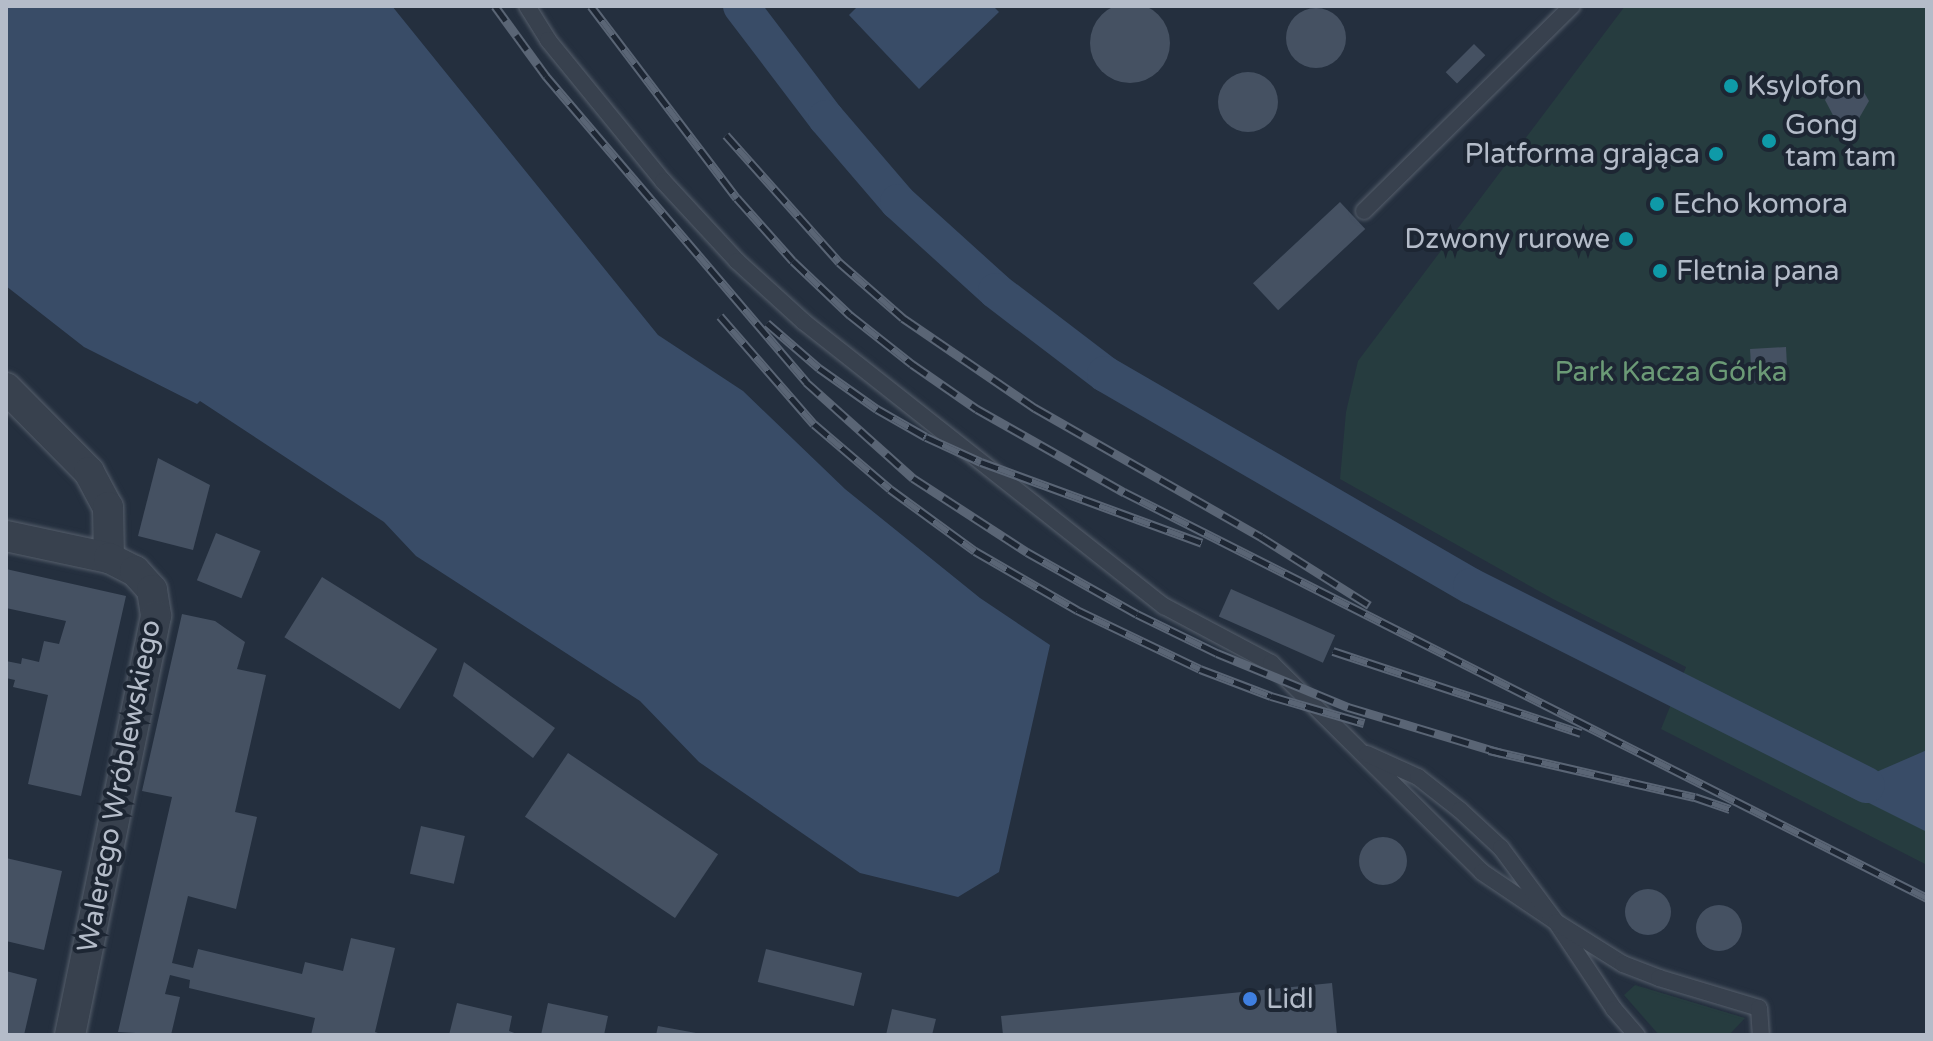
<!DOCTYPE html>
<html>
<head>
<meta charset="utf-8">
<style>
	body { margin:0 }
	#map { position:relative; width:1933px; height:1041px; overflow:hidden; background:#242f3e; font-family:"Varela Round",sans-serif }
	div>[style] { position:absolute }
	.green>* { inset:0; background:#263c3f }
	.water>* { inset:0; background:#394c67 }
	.canal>* { height:36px; margin:-18px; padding:0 18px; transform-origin:18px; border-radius:18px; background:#394c67 }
	.building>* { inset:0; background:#455162; transform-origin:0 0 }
	.round { border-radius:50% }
	.roads { filter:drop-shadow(0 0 2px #565f6c) drop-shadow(0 0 2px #565f6c) }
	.lane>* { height:16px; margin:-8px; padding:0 8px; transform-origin:8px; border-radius:8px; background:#38414e }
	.street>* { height:30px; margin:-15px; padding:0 15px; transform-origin:15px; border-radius:15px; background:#38414e }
	.rail>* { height:9px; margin-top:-4.5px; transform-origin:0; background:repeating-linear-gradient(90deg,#1d2633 0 18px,#5a6575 0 36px); box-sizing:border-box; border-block:2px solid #5a6575 }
	.dots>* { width:22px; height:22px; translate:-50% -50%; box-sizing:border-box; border:4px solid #1d2633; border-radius:50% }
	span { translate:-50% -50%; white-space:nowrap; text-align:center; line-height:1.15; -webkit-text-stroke:8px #1d2633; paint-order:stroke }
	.poi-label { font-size:28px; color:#b4bcc9 }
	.left { translate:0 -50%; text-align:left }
	.right { translate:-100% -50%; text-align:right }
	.park-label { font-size:28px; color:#6b9a76 }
	.street-label { font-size:28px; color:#b4bcc9 }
	.frame { position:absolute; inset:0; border:8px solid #b4bcc9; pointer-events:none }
</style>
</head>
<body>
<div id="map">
	<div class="green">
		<div style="clip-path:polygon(1625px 6px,1927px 6px,1927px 865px,1661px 729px,1686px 667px,1553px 599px,1340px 479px,1346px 412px,1358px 361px)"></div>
		<div style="clip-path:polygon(1635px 985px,1745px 1018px,1729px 1035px,1659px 1035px,1624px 995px)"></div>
	</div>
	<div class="water">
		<div style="clip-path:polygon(6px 6px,392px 6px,658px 335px,743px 391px,845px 489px,980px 598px,1050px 645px,999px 872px,958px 897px,860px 873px,699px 762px,640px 701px,416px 556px,384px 522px,200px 401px,197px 404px,84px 347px,6px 286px)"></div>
		<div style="clip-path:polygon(858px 6px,993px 6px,999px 12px,919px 89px,849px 15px)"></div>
		<div style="clip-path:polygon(1927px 750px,1927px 832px,1859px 798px,1874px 773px)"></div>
	</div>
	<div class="canal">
		<div style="left:741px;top:6px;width:141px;rotate:52.8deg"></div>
		<div style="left:826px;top:118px;width:111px;rotate:49.4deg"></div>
		<div style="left:898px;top:202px;width:132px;rotate:42.2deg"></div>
		<div style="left:996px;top:291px;width:137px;rotate:37.3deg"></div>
		<div style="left:1105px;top:374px;width:423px;rotate:30.1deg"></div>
		<div style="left:1471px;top:586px;width:443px;rotate:26.7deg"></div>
	</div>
	<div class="building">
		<div class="round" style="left:1090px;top:3px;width:80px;height:80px"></div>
		<div class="round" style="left:1286px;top:8px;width:60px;height:60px"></div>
		<div style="left:1474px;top:44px;width:16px;height:40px;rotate:45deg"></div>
		<div class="round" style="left:1218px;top:72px;width:60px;height:60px"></div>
		<div style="clip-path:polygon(1837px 81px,1858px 82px,1869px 101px,1858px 120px,1835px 119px,1825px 100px)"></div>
		<div style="left:1340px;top:202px;width:37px;height:119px;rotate:47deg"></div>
		<div style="left:1786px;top:347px;width:34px;height:36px;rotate:87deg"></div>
		<div style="clip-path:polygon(158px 458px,210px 485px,193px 550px,138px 536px)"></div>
		<div style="left:216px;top:533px;width:48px;height:51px;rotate:22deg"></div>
		<div style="clip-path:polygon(6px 569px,126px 596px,81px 796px,28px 784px,48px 695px,13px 687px,15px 680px,6px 678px,6px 661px,21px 664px,22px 658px,39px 662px,44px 641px,59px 644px,66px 621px,6px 608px)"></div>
		<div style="left:322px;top:577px;width:136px;height:71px;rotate:32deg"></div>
		<div style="left:1231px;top:589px;width:114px;height:30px;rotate:24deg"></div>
		<div style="clip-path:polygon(182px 614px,215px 621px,245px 642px,237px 669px,266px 675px,235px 812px,257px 817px,236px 909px,188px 896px,172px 963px,193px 968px,198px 949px,302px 974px,305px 962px,343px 971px,351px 938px,395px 948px,375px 1032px,384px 1035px,311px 1035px,315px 1018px,189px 988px,190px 980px,170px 975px,165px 994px,180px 997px,171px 1035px,118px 1032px,172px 797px,142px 791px)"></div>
		<div style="clip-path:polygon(464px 662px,555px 728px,533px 758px,453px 696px)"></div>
		<div style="left:568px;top:753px;width:181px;height:77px;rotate:34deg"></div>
		<div style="left:421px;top:826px;width:45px;height:49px;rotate:13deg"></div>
		<div class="round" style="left:1359px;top:837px;width:48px;height:48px"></div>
		<div style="clip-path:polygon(6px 858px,62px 871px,44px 950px,6px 941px)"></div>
		<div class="round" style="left:1625px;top:889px;width:46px;height:46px"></div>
		<div class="round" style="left:1696px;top:905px;width:46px;height:46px"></div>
		<div style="left:766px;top:949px;width:99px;height:34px;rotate:14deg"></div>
		<div style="clip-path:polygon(6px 971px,37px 979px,24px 1035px,6px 1035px)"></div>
		<div style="clip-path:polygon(1332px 983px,1337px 1035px,1003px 1035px,1001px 1016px)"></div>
		<div style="clip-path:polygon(457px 1003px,512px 1016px,509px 1031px,520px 1035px,449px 1035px)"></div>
		<div style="clip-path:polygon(548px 1003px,608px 1016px,604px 1035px,541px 1035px)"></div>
		<div style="clip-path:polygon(892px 1009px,936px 1019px,932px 1035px,886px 1035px)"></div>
		<div style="clip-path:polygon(658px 1026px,696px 1033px,696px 1035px,656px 1035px)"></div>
	</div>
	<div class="roads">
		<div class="lane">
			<div style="left:527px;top:6px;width:40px;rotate:58deg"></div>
			<div style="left:548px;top:40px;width:182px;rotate:50.8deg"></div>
			<div style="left:663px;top:181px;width:109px;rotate:47.2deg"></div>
			<div style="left:737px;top:261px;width:91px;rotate:42.3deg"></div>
			<div style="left:804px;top:322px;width:459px;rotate:38.3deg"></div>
			<div style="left:1164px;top:606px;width:121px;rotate:28deg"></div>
			<div style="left:1271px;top:663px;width:297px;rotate:44.7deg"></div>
			<div style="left:1482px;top:872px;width:89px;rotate:34deg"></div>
			<div style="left:1556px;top:922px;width:105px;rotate:56.3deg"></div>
			<div style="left:1614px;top:1009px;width:35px;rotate:49deg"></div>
			<div style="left:1364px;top:211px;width:292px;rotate:-44.6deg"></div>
			<div style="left:1367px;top:754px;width:56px;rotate:24.3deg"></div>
			<div style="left:1418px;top:777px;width:53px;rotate:38.2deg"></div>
			<div style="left:1460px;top:810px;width:56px;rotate:42.8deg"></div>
			<div style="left:1501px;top:848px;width:92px;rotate:53.4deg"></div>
			<div style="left:1556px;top:922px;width:79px;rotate:32.1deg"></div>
			<div style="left:1623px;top:964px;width:39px;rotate:21deg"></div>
			<div style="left:1659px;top:978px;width:104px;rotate:16.7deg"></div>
			<div style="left:1759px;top:1008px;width:27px;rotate:86deg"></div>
		</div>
		<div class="street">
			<div style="left:6px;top:388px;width:118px;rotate:45.3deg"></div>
			<div style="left:89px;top:472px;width:40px;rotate:62deg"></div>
			<div style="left:108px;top:507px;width:51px;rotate:88.9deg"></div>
			<div style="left:6px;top:536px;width:105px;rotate:12.1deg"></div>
			<div style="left:109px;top:558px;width:29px;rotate:27deg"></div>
			<div style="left:135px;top:571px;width:25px;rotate:48deg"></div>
			<div style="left:152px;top:590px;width:26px;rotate:81deg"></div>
			<div style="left:156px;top:616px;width:428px;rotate:101.6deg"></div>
		</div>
	</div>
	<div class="rail">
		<div style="left:495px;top:6px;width:87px;rotate:53.9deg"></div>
		<div style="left:546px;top:76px;width:402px;rotate:49.6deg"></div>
		<div style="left:806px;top:382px;width:144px;rotate:41.9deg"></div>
		<div style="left:913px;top:478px;width:136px;rotate:33deg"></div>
		<div style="left:1027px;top:552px;width:126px;rotate:29.4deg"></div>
		<div style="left:1137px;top:614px;width:89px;rotate:26deg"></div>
		<div style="left:1217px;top:653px;width:142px;rotate:22.4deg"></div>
		<div style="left:1348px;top:707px;width:160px;rotate:16.7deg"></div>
		<div style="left:591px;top:6px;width:241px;rotate:52.8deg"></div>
		<div style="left:737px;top:198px;width:84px;rotate:48.4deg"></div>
		<div style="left:793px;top:261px;width:79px;rotate:43.5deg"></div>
		<div style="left:850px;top:315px;width:79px;rotate:38.3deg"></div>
		<div style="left:912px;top:364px;width:79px;rotate:34.7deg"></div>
		<div style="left:977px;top:409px;width:169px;rotate:29.5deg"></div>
		<div style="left:1124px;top:492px;width:900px;rotate:26.82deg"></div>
		<div style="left:726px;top:135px;width:170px;rotate:48.3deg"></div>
		<div style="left:839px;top:262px;width:85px;rotate:41.2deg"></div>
		<div style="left:903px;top:318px;width:160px;rotate:34.3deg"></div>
		<div style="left:1035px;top:408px;width:260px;rotate:29.7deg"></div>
		<div style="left:1261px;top:537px;width:128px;rotate:32.2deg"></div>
		<div style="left:720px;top:316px;width:143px;rotate:49deg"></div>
		<div style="left:814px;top:424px;width:100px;rotate:40.5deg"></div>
		<div style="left:890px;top:489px;width:105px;rotate:36.1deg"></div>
		<div style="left:975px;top:551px;width:118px;rotate:30deg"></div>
		<div style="left:1077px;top:610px;width:136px;rotate:25.6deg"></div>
		<div style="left:1200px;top:669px;width:76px;rotate:20.8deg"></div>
		<div style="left:1271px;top:696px;width:97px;rotate:16.2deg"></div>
		<div style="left:767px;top:323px;width:69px;rotate:40.9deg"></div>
		<div style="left:819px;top:368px;width:71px;rotate:35.3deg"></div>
		<div style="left:877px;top:409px;width:56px;rotate:29.7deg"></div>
		<div style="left:926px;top:437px;width:60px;rotate:24.4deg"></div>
		<div style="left:981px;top:462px;width:235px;rotate:20.1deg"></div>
		<div style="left:1333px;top:651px;width:261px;rotate:18.3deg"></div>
		<div style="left:1489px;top:750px;width:211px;rotate:12.9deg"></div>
		<div style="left:1695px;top:797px;width:37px;rotate:19deg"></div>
	</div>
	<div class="dots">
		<div style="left:1731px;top:86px;background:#0f9aa8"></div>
		<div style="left:1769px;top:141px;background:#0f9aa8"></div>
		<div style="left:1716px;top:154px;background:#0f9aa8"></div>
		<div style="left:1657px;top:204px;background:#0f9aa8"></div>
		<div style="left:1626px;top:239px;background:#0f9aa8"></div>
		<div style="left:1660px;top:271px;background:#0f9aa8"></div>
		<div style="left:1250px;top:999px;background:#3f7fe0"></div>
	</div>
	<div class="poi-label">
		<span class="left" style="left:1747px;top:86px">Ksylofon</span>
		<span class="left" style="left:1785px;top:141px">Gong<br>tam tam</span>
		<span class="right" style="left:1700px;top:154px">Platforma grająca</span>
		<span class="left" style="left:1673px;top:204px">Echo komora</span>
		<span class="right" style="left:1610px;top:239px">Dzwony rurowe</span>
		<span class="left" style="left:1676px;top:271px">Fletnia pana</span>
		<span class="left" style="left:1266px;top:999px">Lidl</span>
	</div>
	<div class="park-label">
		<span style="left:1671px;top:372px">Park Kacza Górka</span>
	</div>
	<div class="street-label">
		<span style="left:119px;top:786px;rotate:-79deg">Walerego Wróblewskiego</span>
	</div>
	<div class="frame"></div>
</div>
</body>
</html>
